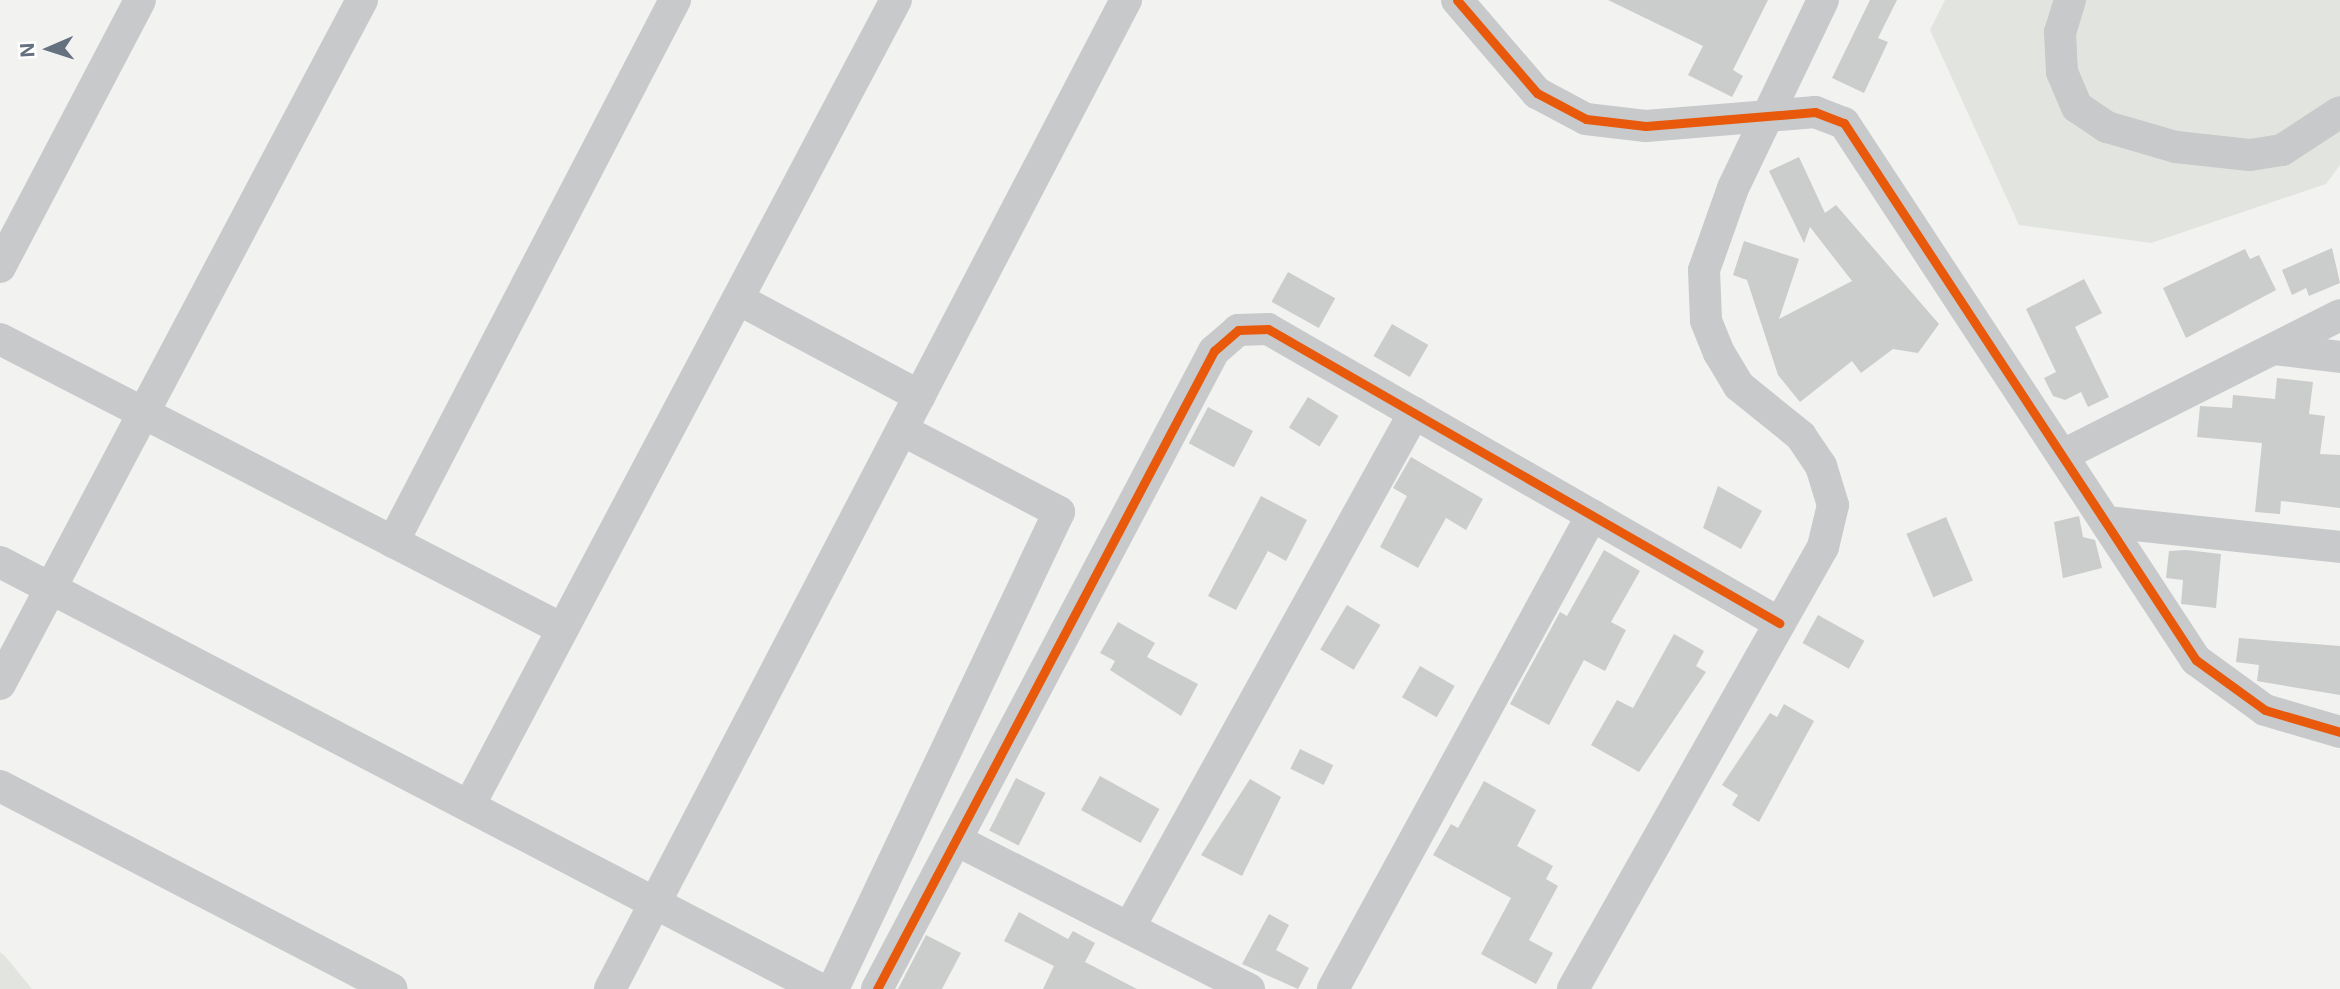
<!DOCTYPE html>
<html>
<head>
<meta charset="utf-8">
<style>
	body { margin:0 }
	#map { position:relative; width:2340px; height:989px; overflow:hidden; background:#f2f2f1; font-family:Inter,sans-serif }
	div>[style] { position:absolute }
	.green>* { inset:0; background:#e2e5df }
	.building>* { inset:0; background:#cbcccc; transform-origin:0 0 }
	.street>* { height:32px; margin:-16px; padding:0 16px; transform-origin:16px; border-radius:16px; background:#c8c9ca }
	.cycleway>* { height:9px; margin:-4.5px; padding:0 4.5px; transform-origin:4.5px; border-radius:4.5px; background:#e8590c }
	span { translate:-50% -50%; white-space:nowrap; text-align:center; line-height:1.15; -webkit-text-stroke:7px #fff; paint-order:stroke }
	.north { position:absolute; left:14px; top:14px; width:70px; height:70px; -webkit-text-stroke:5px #fff; paint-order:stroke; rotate:267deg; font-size:19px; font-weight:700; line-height:28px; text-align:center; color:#65717e }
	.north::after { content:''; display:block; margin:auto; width:24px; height:32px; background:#65717e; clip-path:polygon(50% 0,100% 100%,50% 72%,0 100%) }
</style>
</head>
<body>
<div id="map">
	<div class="green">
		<div style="clip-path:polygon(1945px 0,2340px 0,2340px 165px,2326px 184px,2151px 243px,2019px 225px,1930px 30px)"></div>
		<div style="clip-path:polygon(0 952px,5px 956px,32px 989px,0 989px)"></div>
	</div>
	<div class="building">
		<div style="clip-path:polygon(1608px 0,1768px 0,1733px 70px,1743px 76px,1732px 97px,1688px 75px,1703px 46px)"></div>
		<div style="clip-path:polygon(1870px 0,1897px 0,1878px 38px,1888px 42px,1864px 93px,1832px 78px)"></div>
		<div style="clip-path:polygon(1799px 157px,1825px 213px,1836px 205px,1939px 324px,1918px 353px,1893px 349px,1861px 373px,1852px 361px,1800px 402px,1778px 375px,1747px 280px,1733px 275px,1744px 241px,1799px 259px,1779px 319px,1852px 281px,1810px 227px,1804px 243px,1769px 171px)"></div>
		<div style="clip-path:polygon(2332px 248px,2340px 283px,2309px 296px,2306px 288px,2292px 295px,2282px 270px)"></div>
		<div style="clip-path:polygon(2245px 249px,2250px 259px,2259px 255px,2276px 290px,2186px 338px,2163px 288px)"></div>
		<div style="left:1288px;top:272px;width:54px;height:34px;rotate:29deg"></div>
		<div style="clip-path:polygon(2084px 279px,2102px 313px,2075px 327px,2109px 397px,2088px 407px,2081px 392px,2065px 400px,2053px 396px,2044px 378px,2056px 372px,2026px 309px)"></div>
		<div style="left:1392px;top:324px;width:42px;height:37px;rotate:30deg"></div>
		<div style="clip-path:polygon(2277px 378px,2313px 382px,2309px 414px,2325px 416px,2320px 454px,2340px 455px,2340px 508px,2281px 501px,2280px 514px,2255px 512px,2262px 443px,2197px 437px,2200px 406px,2232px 408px,2233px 395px,2275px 399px)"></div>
		<div style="left:1308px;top:397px;width:36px;height:36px;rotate:32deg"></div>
		<div style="left:1208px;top:407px;width:51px;height:41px;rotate:28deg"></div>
		<div style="clip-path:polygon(1411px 457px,1483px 499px,1466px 530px,1446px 518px,1418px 568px,1380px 547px,1407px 496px,1393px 488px)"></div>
		<div style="clip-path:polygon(1718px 486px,1762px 511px,1741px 549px,1703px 528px)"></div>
		<div style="clip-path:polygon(1261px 496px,1307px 520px,1286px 561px,1268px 551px,1236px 610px,1208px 596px)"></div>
		<div style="clip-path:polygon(2079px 516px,2083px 537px,2095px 540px,2102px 568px,2063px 578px,2054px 522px)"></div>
		<div style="left:1946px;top:517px;width:69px;height:43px;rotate:67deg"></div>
		<div style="clip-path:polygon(1604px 550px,1640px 571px,1611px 622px,1626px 630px,1605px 671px,1584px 660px,1549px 725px,1510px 704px,1560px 612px,1567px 616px)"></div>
		<div style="clip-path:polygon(2186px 550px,2221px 554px,2216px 608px,2181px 604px,2183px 580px,2166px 578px,2169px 551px)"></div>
		<div style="left:1347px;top:605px;width:39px;height:52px;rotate:31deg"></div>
		<div style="left:1818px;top:615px;width:53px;height:32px;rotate:29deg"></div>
		<div style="clip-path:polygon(1118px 622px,1155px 643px,1147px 657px,1198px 684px,1181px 716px,1110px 670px,1115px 661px,1100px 653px)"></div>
		<div style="clip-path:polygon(1674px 634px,1704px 651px,1696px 666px,1706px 672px,1639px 772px,1591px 745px,1617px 700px,1633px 708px)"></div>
		<div style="clip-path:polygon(2239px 638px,2340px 646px,2340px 695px,2257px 681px,2259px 665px,2236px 662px)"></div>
		<div style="left:1420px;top:666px;width:40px;height:36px;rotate:30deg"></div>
		<div style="clip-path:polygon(1784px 704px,1814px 721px,1759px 822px,1732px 805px,1738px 795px,1722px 785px,1770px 713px,1777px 717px)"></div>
		<div style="left:1300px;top:749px;width:37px;height:22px;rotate:26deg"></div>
		<div style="left:1100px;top:776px;width:68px;height:39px;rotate:29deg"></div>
		<div style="left:1016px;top:778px;width:33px;height:59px;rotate:27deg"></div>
		<div style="clip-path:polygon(1250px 779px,1281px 797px,1242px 876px,1201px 855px)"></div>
		<div style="clip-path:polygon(1484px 781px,1536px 810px,1517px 846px,1553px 866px,1546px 879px,1558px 886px,1529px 940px,1553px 953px,1536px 984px,1481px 954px,1511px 898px,1433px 855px,1451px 824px,1458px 828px)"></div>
		<div style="clip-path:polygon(1019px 912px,1068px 939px,1073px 931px,1095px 943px,1085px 962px,1137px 989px,1043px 989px,1054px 966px,1004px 941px)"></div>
		<div style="clip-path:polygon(1269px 914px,1289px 925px,1276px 950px,1309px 968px,1298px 989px,1242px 964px)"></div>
		<div style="clip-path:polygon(926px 935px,961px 953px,942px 989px,898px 989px)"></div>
	</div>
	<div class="street">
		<div style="left:1457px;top:0;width:123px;rotate:49.3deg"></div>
		<div style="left:1537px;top:93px;width:55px;rotate:28deg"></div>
		<div style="left:1586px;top:119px;width:60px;rotate:6.7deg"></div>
		<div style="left:1646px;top:126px;width:170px;rotate:-4.7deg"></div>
		<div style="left:1815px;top:112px;width:31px;rotate:21deg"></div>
		<div style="left:1844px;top:123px;width:642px;rotate:56.76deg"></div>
		<div style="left:2196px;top:660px;width:85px;rotate:35.9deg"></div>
		<div style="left:2265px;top:710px;width:78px;rotate:16.3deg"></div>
		<div style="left:2070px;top:0;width:34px;rotate:107deg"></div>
		<div style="left:2060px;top:32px;width:40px;rotate:87.1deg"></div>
		<div style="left:2062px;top:72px;width:38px;rotate:67deg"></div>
		<div style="left:2077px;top:107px;width:36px;rotate:34deg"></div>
		<div style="left:2107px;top:127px;width:72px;rotate:16.2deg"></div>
		<div style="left:2176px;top:147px;width:74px;rotate:6.2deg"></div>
		<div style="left:2250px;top:155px;width:32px;rotate:-9deg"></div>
		<div style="left:2282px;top:150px;width:69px;rotate:-33.2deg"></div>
		<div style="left:0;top:267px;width:301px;rotate:-62.3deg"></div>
		<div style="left:738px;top:299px;width:206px;rotate:28.1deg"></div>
		<div style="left:0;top:339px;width:632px;rotate:27.29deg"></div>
		<div style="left:2274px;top:349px;width:66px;rotate:6.9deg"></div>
		<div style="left:2063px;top:455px;width:310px;rotate:-26.8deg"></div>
		<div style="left:2107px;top:522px;width:234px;rotate:6.1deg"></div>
		<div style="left:393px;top:542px;width:611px;rotate:-62.51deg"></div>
		<div style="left:0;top:562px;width:925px;rotate:27.51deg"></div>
		<div style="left:0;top:684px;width:774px;rotate:-62.11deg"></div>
		<div style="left:0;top:786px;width:441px;rotate:27.4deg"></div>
		<div style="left:469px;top:806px;width:912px;rotate:-62.09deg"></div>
		<div style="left:956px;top:840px;width:329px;rotate:27deg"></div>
		<div style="left:1129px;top:928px;width:589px;rotate:-61.04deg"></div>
		<div style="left:610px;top:989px;width:1116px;rotate:-62.45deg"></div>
		<div style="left:833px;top:989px;width:528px;rotate:-64.65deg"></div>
		<div style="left:1059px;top:512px;width:177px;rotate:-152.4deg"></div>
		<div style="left:877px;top:989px;width:722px;rotate:-62.16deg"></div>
		<div style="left:1214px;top:351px;width:32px;rotate:-41deg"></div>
		<div style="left:1238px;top:330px;width:30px;rotate:-2deg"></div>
		<div style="left:1268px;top:329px;width:590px;rotate:29.91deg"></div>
		<div style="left:1333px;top:989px;width:540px;rotate:-61.35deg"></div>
		<div style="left:1573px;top:989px;width:508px;rotate:-60.51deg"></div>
		<div style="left:1823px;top:547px;width:43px;rotate:-76.6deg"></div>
		<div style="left:1833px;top:505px;width:41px;rotate:-107.1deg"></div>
		<div style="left:1821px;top:466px;width:36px;rotate:-124deg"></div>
		<div style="left:1801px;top:436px;width:80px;rotate:-141.1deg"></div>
		<div style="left:1739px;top:386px;width:39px;rotate:-121deg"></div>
		<div style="left:1719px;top:353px;width:35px;rotate:-112deg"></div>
		<div style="left:1706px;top:320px;width:50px;rotate:-92.3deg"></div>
		<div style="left:1704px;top:270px;width:87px;rotate:-70.5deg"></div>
		<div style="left:1733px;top:188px;width:208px;rotate:-64.4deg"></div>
	</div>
	<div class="cycleway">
		<div style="left:1457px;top:0;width:123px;rotate:49.3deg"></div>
		<div style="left:1537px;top:93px;width:55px;rotate:28deg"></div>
		<div style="left:1586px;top:119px;width:60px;rotate:6.7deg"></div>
		<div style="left:1646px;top:126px;width:170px;rotate:-4.7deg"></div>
		<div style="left:1815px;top:112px;width:31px;rotate:21deg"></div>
		<div style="left:1844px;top:123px;width:642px;rotate:56.76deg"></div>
		<div style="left:2196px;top:660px;width:85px;rotate:35.9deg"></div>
		<div style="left:2265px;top:710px;width:78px;rotate:16.3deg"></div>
		<div style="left:877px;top:989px;width:722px;rotate:-62.16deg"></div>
		<div style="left:1214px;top:351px;width:32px;rotate:-41deg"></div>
		<div style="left:1238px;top:330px;width:30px;rotate:-2deg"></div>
		<div style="left:1268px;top:329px;width:590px;rotate:29.91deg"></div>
	</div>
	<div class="north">N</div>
</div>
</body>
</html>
